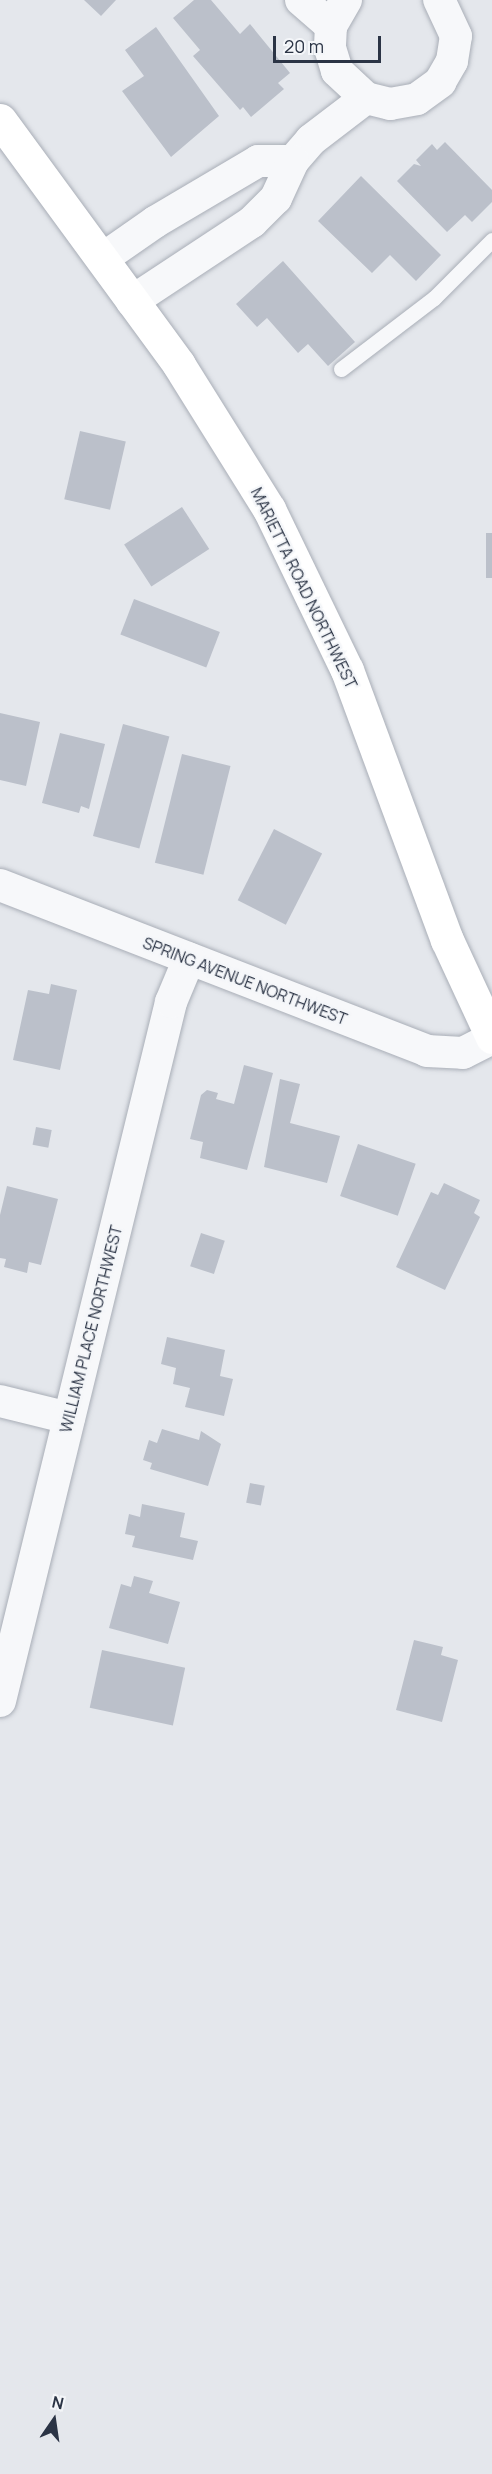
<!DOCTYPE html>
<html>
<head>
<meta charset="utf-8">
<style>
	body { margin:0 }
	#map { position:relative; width:492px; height:2474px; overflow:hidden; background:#e4e7ec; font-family:Manrope,sans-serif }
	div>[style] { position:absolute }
	.building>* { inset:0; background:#bbc0ca; transform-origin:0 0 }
	.roads { filter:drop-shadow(0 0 2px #a9aeb7) drop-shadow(0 0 2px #a9aeb7) }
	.service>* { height:15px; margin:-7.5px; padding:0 7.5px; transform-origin:7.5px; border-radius:7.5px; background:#f7f8fa }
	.minor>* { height:32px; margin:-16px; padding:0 16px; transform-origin:16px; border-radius:16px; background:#f7f8fa }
	.secondary>* { height:33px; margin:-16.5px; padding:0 16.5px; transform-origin:16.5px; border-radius:16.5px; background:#fff }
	span { translate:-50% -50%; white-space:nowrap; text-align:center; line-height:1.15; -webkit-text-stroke:4.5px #f4f6f9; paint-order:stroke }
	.street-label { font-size:16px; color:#2b3445 }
	.north { position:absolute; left:24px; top:2390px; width:60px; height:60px; -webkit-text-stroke:4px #f4f6f9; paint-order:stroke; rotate:13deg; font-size:16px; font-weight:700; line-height:24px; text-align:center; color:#2b3445 }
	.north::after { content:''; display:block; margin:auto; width:21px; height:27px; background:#2b3445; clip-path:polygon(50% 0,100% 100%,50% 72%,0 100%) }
	.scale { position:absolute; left:273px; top:36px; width:108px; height:27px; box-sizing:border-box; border:3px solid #2b3445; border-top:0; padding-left:8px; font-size:18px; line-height:21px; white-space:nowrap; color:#2b3445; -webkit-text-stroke:4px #f4f6f9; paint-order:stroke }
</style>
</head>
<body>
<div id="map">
	<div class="building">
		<div style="clip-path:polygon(84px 0,116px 0,101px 16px)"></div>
		<div style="clip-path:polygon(194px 0,211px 0,240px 34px,250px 24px,290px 73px,278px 83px,284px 89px,251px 117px,243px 107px,240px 110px,193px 56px,200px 50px,173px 18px)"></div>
		<div style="clip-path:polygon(156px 27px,219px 116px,171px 157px,122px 91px,144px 76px,125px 50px)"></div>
		<div style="clip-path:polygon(445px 142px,492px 190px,492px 202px,472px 222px,465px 215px,447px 232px,397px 181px,414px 164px,421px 166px,416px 160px,432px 144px,437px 150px)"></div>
		<div style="clip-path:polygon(361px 176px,441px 255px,416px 281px,390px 255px,372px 273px,318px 221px)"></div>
		<div style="clip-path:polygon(283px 261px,355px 342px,328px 366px,308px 344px,298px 353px,267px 318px,257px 327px,236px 304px)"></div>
		<div style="left:80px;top:431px;width:47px;height:70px;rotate:13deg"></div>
		<div style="left:182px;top:507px;width:50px;height:69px;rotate:57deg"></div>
		<div style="left:486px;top:533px;width:6px;height:45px"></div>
		<div style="left:134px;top:599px;width:92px;height:38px;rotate:21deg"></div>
		<div style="clip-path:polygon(0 713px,40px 722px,26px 786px,0 780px)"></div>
		<div style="left:123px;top:724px;width:48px;height:116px;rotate:15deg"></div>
		<div style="clip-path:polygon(60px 733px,105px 744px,89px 809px,81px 806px,79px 813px,42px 803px)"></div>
		<div style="left:182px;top:754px;width:50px;height:112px;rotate:14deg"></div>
		<div style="left:274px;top:829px;width:54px;height:80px;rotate:27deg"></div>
		<div style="clip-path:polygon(51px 984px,77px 990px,60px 1070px,13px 1060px,28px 990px,49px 994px)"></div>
		<div style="clip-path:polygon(244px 1065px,273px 1073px,247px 1170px,200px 1158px,203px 1142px,190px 1139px,201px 1095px,207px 1090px,218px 1093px,216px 1099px,234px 1104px)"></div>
		<div style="clip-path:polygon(280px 1079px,300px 1084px,290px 1123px,340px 1136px,327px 1183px,264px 1167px)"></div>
		<div style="left:36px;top:1127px;width:16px;height:18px;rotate:11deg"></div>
		<div style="left:358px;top:1144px;width:61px;height:55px;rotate:19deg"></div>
		<div style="clip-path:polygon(444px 1183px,480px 1200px,474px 1213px,480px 1217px,445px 1290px,396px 1267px,431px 1192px,438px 1195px)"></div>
		<div style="clip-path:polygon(7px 1186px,58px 1199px,41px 1265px,29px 1262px,27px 1273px,4px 1267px,6px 1259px,0 1258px,0 1215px)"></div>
		<div style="left:201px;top:1233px;width:25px;height:35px;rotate:18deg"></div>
		<div style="clip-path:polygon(167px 1337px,225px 1350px,220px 1376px,233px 1379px,224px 1416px,185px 1407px,190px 1388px,173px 1384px,176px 1368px,161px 1364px)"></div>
		<div style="clip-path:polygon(162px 1429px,199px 1440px,201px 1431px,221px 1444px,208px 1486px,150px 1469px,152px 1463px,143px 1460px,149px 1440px,157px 1443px)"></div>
		<div style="left:250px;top:1483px;width:15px;height:20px;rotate:11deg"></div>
		<div style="clip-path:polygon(142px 1504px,185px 1513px,180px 1537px,198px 1541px,193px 1560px,132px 1547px,135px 1536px,125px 1534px,129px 1514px,140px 1517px)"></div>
		<div style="clip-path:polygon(134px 1576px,153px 1581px,149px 1593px,180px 1602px,168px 1644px,109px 1628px,121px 1584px,131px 1587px)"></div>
		<div style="clip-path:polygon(414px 1640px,443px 1647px,441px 1655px,458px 1660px,442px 1722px,396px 1710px)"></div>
		<div style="left:102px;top:1650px;width:85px;height:59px;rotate:12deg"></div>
	</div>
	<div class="roads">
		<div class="service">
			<div style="left:341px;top:369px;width:117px;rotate:-37.4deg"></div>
			<div style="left:434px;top:298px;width:82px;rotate:-45deg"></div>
		</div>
		<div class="minor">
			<div style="left:301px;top:0;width:40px;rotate:41deg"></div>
			<div style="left:346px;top:0;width:30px;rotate:120deg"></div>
			<div style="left:331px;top:26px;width:22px;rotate:93deg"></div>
			<div style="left:330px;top:48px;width:24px;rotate:73deg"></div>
			<div style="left:337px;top:71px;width:40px;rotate:43deg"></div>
			<div style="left:366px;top:98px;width:25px;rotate:14deg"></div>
			<div style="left:390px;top:104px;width:27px;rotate:-10deg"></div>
			<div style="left:417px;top:99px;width:29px;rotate:-36deg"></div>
			<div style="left:440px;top:82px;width:24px;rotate:-60deg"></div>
			<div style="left:452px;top:61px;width:25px;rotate:-81deg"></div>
			<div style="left:456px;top:36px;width:40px;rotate:-115deg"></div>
			<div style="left:293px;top:161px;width:28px;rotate:-49deg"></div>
			<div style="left:311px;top:140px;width:69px;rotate:-37.4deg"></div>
			<div style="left:102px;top:259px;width:65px;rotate:-34.9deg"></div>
			<div style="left:155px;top:222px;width:120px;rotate:-30.6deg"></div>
			<div style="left:258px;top:161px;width:35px"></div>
			<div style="left:293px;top:161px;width:41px;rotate:114.7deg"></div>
			<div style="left:276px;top:198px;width:34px;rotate:135deg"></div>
			<div style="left:252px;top:222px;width:144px;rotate:146.6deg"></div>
			<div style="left:0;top:885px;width:458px;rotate:21.2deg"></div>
			<div style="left:427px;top:1051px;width:36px;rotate:3deg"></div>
			<div style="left:463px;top:1053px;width:33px;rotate:-27deg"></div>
			<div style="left:0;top:1401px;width:71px;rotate:13.8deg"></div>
			<div style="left:0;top:1701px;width:720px;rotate:-76.25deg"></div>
			<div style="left:171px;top:1002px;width:47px;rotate:-67.3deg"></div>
		</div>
		<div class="secondary">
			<div style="left:0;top:120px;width:303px;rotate:53.8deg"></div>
			<div style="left:179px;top:365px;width:170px;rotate:58deg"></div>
			<div style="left:269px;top:509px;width:179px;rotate:64.2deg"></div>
			<div style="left:347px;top:670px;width:288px;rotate:69.7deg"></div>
			<div style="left:447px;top:940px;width:107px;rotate:65.1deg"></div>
		</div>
	</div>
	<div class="street-label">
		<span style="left:304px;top:588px;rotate:64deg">MARIETTA ROAD NORTHWEST</span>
		<span style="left:245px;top:981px;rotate:21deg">SPRING AVENUE NORTHWEST</span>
		<span style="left:91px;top:1329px;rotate:-76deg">WILLIAM PLACE NORTHWEST</span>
	</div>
	<div class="north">N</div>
	<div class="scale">20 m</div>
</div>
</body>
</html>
